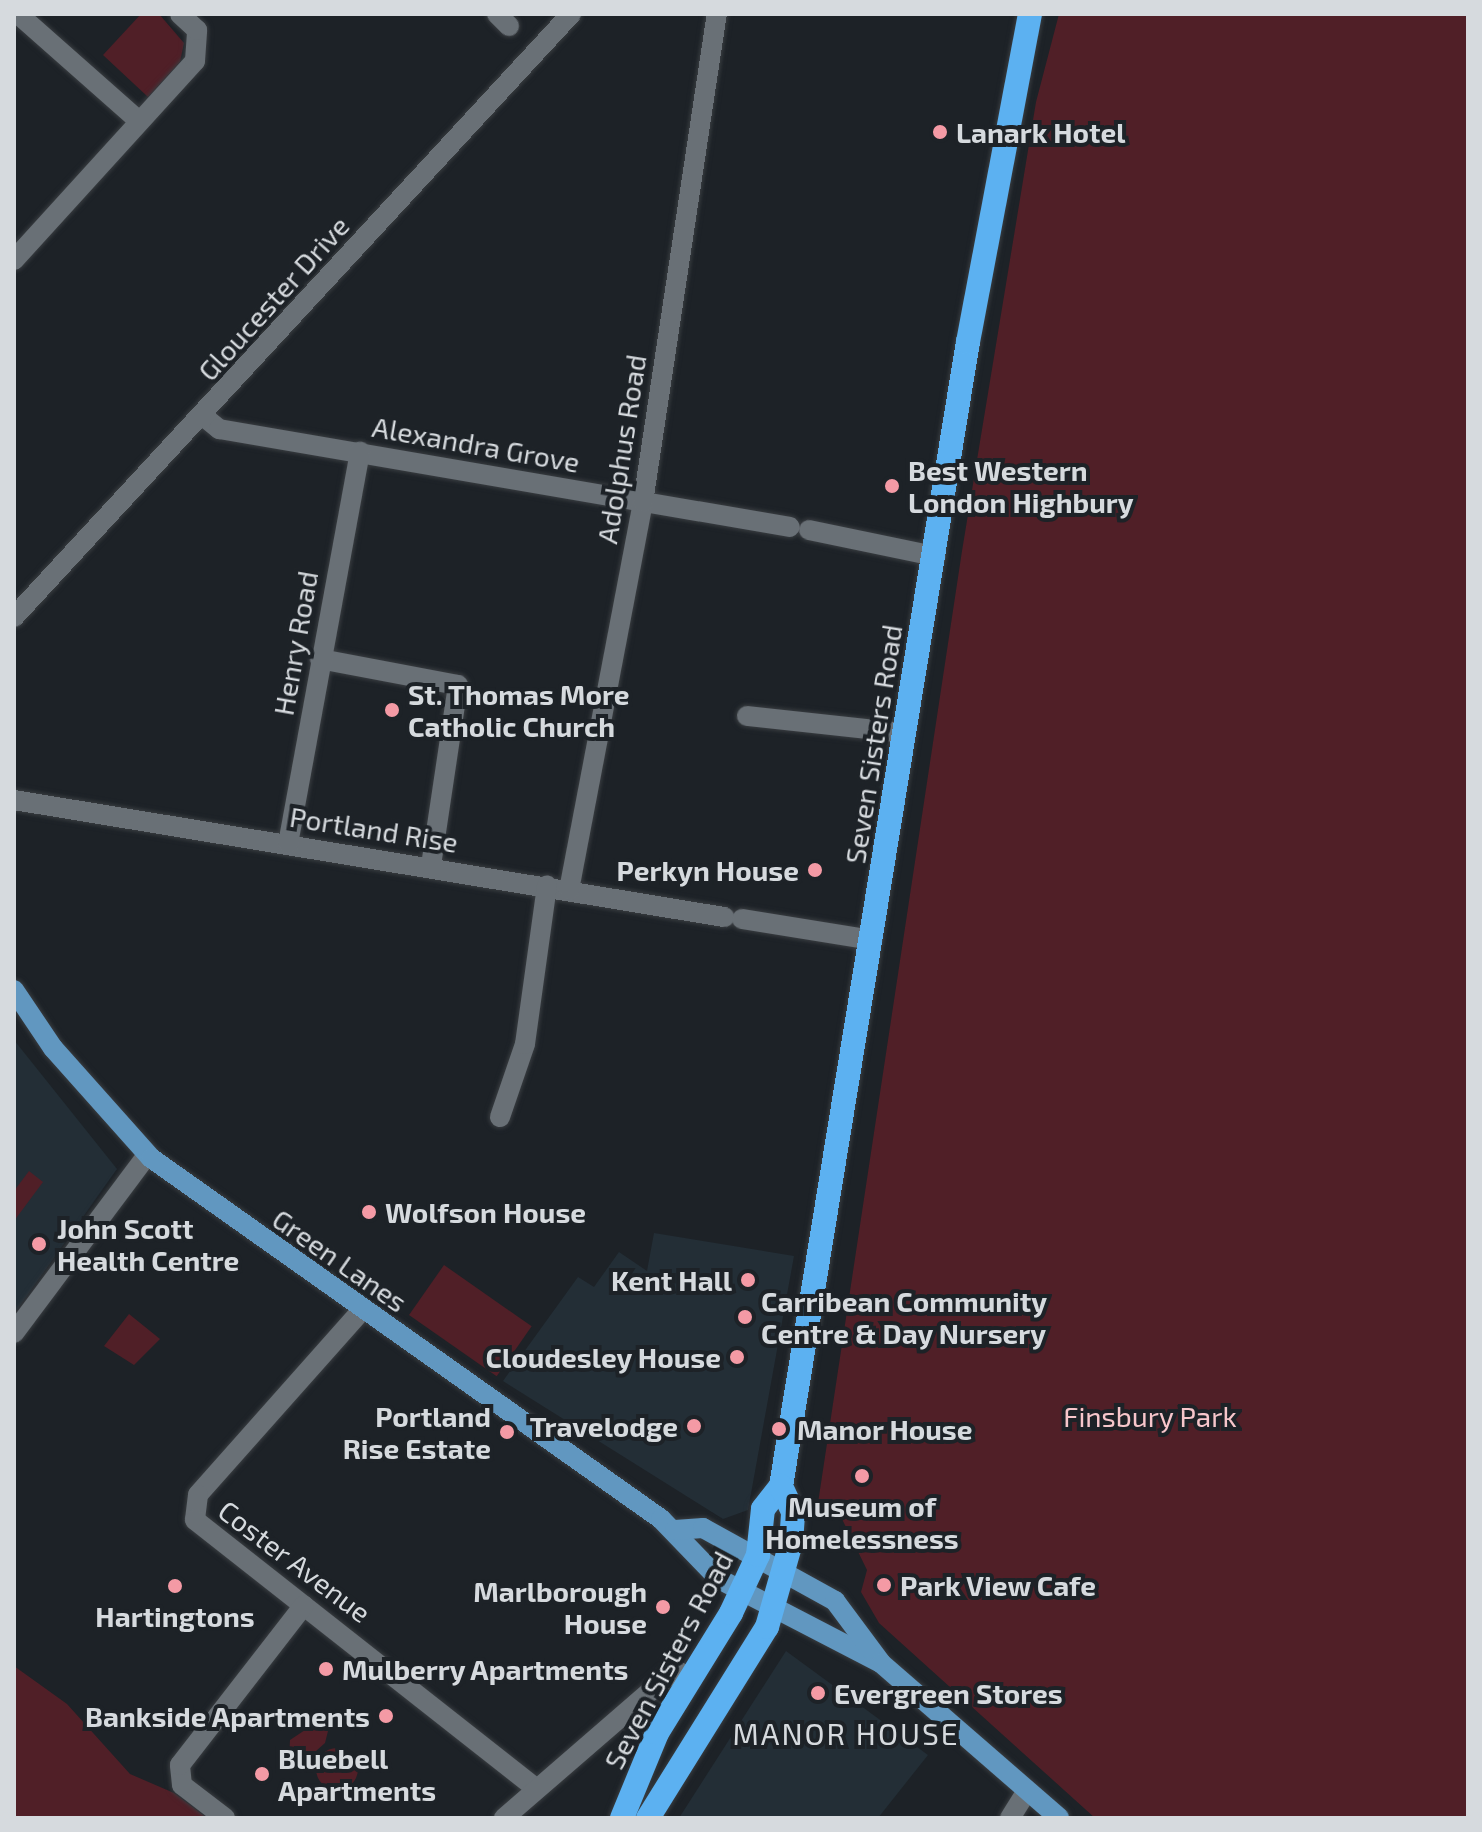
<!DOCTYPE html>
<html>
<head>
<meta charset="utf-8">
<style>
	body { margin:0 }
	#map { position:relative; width:1482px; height:1832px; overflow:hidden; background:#1d2227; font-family:"Exo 2",sans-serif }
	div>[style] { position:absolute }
	.built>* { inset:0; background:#232e36 }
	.green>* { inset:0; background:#501f27; transform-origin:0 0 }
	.round { border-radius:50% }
	.roads { filter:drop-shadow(0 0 2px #393d41) drop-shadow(0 0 2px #393d41) }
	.street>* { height:20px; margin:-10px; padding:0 10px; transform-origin:10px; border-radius:10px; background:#697076 }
	.primary>* { height:20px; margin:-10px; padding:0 10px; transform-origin:10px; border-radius:10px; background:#6197c0 }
	.highway>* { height:24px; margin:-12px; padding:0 12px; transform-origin:12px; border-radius:12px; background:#5cb1f1 }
	.dots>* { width:22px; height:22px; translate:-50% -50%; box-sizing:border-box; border:4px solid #1d2227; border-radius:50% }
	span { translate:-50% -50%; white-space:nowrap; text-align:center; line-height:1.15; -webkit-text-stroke:8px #1d2227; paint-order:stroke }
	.poi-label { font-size:28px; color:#d6dade; font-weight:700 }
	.left { translate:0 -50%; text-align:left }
	.right { translate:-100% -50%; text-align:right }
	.street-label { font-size:28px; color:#d6dade }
	.park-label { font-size:28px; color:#f7c6cb }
	.neighbourhood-label { font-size:30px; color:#d6dade; letter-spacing:2px }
	.frame { position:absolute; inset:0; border:16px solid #d6dade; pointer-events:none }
</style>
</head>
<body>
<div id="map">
	<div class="built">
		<div style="clip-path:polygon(14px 1040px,117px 1169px,14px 1314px)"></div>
		<div style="clip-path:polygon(654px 1233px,794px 1256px,748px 1510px,723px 1519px,503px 1381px,578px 1277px,594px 1287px,619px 1252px,647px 1271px)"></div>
		<div style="clip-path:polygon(786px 1651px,928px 1755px,878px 1818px,679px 1818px)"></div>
	</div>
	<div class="green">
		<div style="clip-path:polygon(141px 14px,159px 14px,184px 43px,180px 62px,148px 97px,103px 55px)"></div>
		<div style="clip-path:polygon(1059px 14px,1468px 14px,1468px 1818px,1095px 1818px,879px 1623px,861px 1592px,867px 1570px,842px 1519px,836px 1508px,818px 1503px,962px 551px,1036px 102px)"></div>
		<div style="clip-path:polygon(29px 1171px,43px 1182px,14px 1221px,14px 1191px)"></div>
		<div style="left:444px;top:1265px;width:107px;height:61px;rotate:35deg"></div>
		<div style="clip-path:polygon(129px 1314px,160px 1339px,134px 1365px,104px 1346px)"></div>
		<div style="clip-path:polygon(14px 1666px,67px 1704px,130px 1774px,174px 1793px,207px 1818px,14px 1818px)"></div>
		<div style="clip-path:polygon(317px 1722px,329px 1727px,325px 1743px,307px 1759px,289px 1759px,290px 1740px)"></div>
		<div class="round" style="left:316px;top:1748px;width:42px;height:42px"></div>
	</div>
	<div class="roads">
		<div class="street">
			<div style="left:18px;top:14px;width:162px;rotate:41.5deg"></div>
			<div style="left:497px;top:14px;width:17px;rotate:45deg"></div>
			<div style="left:14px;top:260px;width:269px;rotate:-47.7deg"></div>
			<div style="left:195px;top:61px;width:31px;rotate:-86deg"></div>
			<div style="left:197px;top:30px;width:23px;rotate:-137deg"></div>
			<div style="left:203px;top:416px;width:21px;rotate:39deg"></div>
			<div style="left:219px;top:429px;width:579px;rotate:9.74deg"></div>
			<div style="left:809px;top:530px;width:129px;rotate:11.7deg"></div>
			<div style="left:14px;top:617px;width:821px;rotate:-47.27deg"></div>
			<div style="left:320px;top:659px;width:140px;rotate:10.7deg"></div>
			<div style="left:458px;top:685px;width:183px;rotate:98.5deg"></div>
			<div style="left:747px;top:716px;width:158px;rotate:6.2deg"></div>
			<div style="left:14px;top:800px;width:720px;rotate:9.36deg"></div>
			<div style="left:288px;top:844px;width:399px;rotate:-79.6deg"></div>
			<div style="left:569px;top:890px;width:395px;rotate:-79.2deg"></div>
			<div style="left:643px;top:502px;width:494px;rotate:-81.4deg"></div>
			<div style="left:742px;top:919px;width:132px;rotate:9.2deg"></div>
			<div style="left:500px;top:1117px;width:77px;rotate:-71.1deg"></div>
			<div style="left:525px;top:1044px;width:160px;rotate:-82.1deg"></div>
			<div style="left:362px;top:1310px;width:247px;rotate:131.6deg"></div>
			<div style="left:198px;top:1495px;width:25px;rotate:97deg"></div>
			<div style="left:195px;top:1520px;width:434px;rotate:38.2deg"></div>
			<div style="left:14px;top:1333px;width:222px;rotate:-53.2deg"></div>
			<div style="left:225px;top:1818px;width:54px;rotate:-142.5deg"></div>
			<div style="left:182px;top:1785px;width:20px;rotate:-96deg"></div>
			<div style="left:180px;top:1765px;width:202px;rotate:-52.2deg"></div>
			<div style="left:504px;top:1818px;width:216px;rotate:-40.9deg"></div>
			<div style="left:667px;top:1677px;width:13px;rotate:-23deg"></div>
			<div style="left:679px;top:1672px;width:14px;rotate:30deg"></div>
			<div style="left:1010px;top:1818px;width:32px;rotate:-58deg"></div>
		</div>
		<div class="primary">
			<div style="left:14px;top:990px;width:70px;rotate:56.1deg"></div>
			<div style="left:53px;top:1048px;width:147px;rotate:48.3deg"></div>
			<div style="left:151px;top:1158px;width:625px;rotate:35.29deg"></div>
			<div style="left:661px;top:1519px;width:83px;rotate:46deg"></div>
			<div style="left:719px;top:1579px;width:182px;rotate:27.4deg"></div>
			<div style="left:675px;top:1530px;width:28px;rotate:-4deg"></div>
			<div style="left:703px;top:1528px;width:151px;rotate:28.9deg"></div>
			<div style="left:835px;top:1601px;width:77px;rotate:53.4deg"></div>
			<div style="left:881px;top:1663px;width:236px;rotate:41deg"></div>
		</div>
		<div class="highway">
			<div style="left:622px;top:1818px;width:92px;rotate:-67.6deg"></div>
			<div style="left:657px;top:1733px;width:141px;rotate:-58.3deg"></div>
			<div style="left:731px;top:1613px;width:64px;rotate:-65deg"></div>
			<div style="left:758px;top:1555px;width:46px;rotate:-83.8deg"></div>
			<div style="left:763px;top:1509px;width:29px;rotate:-52deg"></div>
			<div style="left:781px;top:1486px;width:1159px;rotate:-80.72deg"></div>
			<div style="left:968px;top:342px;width:334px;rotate:-79.3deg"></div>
			<div style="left:648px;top:1818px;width:225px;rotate:-58.1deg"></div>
			<div style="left:767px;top:1627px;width:87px;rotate:-74.1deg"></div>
			<div style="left:791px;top:1543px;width:31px;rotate:-86deg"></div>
			<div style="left:793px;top:1512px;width:29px;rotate:-115deg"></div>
		</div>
	</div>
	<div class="dots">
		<div style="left:940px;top:132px;background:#f49aa5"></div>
		<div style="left:892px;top:486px;background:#f49aa5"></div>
		<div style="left:392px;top:710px;background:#f49aa5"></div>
		<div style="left:815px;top:870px;background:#f49aa5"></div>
		<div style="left:369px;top:1212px;background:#f49aa5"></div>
		<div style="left:39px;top:1244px;background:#f49aa5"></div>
		<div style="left:748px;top:1280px;background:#f49aa5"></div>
		<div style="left:745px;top:1317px;background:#f49aa5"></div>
		<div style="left:737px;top:1357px;background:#f49aa5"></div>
		<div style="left:694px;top:1426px;background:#f49aa5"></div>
		<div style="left:779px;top:1429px;background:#f49aa5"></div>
		<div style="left:507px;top:1432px;background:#f49aa5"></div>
		<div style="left:862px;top:1476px;background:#f49aa5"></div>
		<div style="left:884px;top:1585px;background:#f49aa5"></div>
		<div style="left:175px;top:1586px;background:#f49aa5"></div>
		<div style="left:663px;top:1607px;background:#f49aa5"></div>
		<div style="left:326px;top:1669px;background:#f49aa5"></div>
		<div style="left:818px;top:1693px;background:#f49aa5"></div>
		<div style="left:386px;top:1716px;background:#f49aa5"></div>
		<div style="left:262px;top:1774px;background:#f49aa5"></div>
	</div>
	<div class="poi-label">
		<span class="left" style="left:956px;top:132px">Lanark Hotel</span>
		<span class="left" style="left:908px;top:486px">Best Western<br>London Highbury</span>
		<span class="left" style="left:408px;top:710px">St. Thomas More<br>Catholic Church</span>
		<span class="right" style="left:799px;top:870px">Perkyn House</span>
		<span class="left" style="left:385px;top:1212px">Wolfson House</span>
		<span class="left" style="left:57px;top:1244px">John Scott<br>Health Centre</span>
		<span class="right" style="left:732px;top:1280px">Kent Hall</span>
		<span class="left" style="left:761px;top:1317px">Carribean Community<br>Centre &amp; Day Nursery</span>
		<span class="right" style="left:721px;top:1357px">Cloudesley House</span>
		<span class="right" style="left:491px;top:1432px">Portland<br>Rise Estate</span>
		<span class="right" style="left:678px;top:1426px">Travelodge</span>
		<span class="left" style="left:797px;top:1429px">Manor House</span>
		<span style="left:862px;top:1522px">Museum of<br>Homelessness</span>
		<span class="left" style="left:900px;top:1585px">Park View Cafe</span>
		<span class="right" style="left:647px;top:1607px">Marlborough<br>House</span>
		<span style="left:175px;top:1616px">Hartingtons</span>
		<span class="left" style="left:342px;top:1669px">Mulberry Apartments</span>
		<span class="left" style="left:834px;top:1693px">Evergreen Stores</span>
		<span class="right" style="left:370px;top:1716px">Bankside Apartments</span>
		<span class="left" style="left:278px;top:1774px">Bluebell<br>Apartments</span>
	</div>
	<div class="street-label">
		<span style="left:273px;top:298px;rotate:-48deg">Gloucester Drive</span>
		<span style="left:476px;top:444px;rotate:10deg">Alexandra Grove</span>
		<span style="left:621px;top:449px;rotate:-81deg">Adolphus Road</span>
		<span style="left:295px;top:643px;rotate:-80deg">Henry Road</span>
		<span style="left:873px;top:744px;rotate:-81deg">Seven Sisters Road</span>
		<span style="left:374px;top:829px;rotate:9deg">Portland Rise</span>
		<span style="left:340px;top:1260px;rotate:35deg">Green Lanes</span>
		<span style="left:295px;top:1561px;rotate:37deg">Coster Avenue</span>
		<span style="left:668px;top:1660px;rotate:-62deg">Seven Sisters Road</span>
	</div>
	<div class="park-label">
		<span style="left:1150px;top:1416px">Finsbury Park</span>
	</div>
	<div class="neighbourhood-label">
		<span style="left:846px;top:1733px">MANOR HOUSE</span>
	</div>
	<div class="frame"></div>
</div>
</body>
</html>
